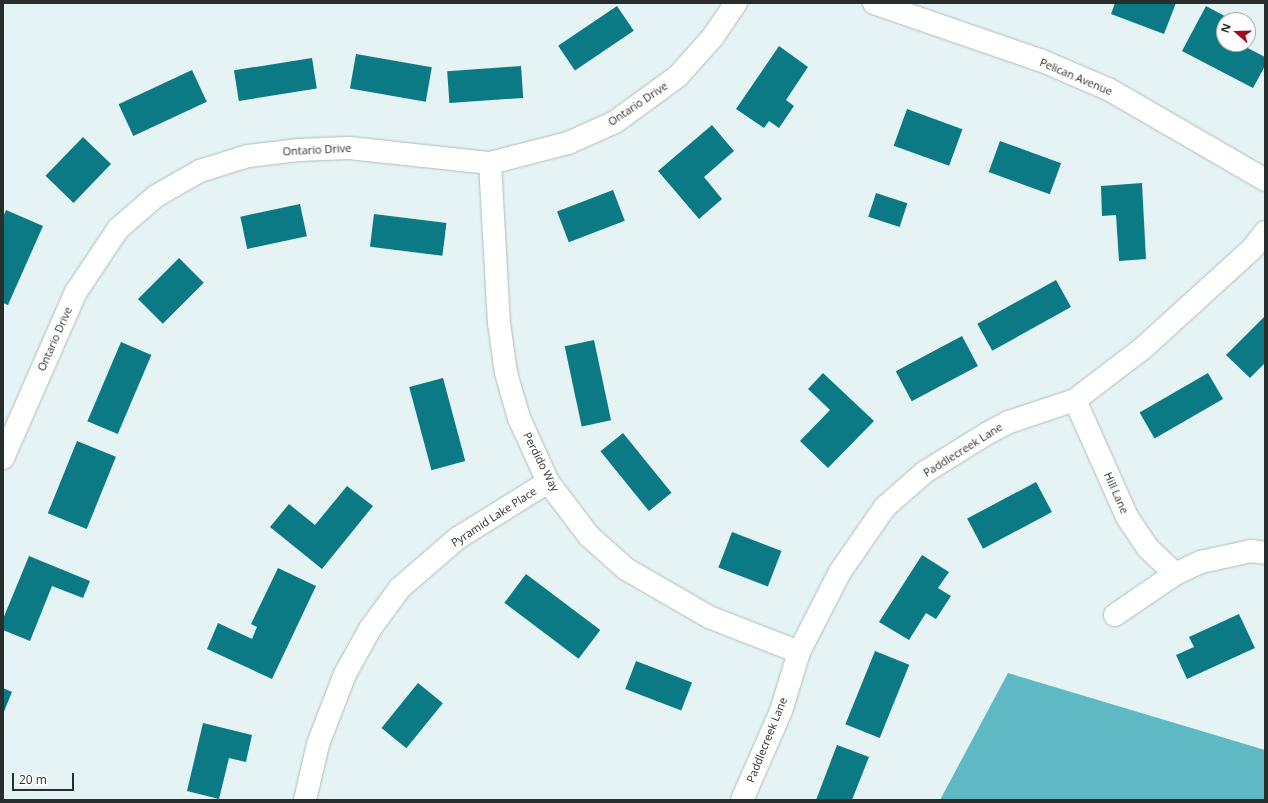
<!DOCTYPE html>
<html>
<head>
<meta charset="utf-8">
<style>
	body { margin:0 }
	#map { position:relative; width:1268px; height:803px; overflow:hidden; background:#e5f3f5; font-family:"Open Sans",sans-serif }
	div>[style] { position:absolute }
	.forest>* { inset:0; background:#5eb9c4 }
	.building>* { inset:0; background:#0b7a84; transform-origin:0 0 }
	.roads { filter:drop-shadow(0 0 1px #afbcbe) drop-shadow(0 0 1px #afbcbe) }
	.street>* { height:22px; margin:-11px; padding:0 11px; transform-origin:11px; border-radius:11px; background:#fff }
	span { translate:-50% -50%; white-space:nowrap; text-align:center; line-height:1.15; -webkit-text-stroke:4px #fff; paint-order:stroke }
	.street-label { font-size:11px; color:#282d2e }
	.frame { position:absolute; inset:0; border:4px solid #282d2e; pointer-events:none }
	.north { position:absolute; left:1216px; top:12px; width:40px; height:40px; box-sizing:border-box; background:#fff; border:1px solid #a9abab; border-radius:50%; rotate:290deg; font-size:11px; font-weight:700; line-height:16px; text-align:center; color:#282d2e }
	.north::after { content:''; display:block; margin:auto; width:14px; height:18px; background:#a30919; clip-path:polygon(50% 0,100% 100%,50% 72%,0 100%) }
	.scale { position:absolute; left:12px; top:773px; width:62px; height:18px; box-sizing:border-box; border:2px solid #282d2e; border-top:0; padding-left:5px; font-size:12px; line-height:14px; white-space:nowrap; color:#282d2e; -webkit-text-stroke:3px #fff; paint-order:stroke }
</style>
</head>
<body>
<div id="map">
	<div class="forest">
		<div style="clip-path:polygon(1008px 673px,1265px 750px,1265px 800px,940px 800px)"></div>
	</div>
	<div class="building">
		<div style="clip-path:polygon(1115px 3px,1176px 3px,1164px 34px,1111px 14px)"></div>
		<div style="left:617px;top:6px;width:30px;height:71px;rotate:56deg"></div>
		<div style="clip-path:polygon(1206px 6px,1232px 20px,1224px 20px,1224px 44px,1240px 44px,1265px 57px,1265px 66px,1253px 88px,1182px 51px)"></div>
		<div style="clip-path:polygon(779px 46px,808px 67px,786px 100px,794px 106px,779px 128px,769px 121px,764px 128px,736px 109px)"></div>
		<div style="left:356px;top:54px;width:77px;height:35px;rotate:10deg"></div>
		<div style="left:312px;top:58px;width:31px;height:79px;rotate:81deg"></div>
		<div style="left:521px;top:66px;width:32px;height:74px;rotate:86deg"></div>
		<div style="left:192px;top:70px;width:35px;height:81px;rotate:65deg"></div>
		<div style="left:907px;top:109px;width:59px;height:39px;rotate:20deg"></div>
		<div style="clip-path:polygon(712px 125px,734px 151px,704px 177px,722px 199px,699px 219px,658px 171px)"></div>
		<div style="left:83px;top:137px;width:39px;height:54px;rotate:44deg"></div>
		<div style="left:1000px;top:141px;width:65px;height:33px;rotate:20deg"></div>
		<div style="clip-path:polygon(1142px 183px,1146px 259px,1119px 261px,1116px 215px,1102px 216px,1101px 186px)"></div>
		<div style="left:613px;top:190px;width:33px;height:60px;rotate:69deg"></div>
		<div style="left:876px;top:193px;width:33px;height:25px;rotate:18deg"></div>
		<div style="left:300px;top:204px;width:33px;height:61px;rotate:78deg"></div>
		<div style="clip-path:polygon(6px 210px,43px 226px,8px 305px,3px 303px,3px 217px)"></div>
		<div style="left:374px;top:214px;width:73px;height:33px;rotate:7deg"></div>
		<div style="left:179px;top:258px;width:35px;height:58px;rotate:45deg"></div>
		<div style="left:1056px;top:280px;width:31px;height:90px;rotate:61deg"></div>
		<div style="clip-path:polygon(1265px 316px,1265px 363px,1250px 378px,1226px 355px)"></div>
		<div style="left:962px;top:336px;width:34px;height:75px;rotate:62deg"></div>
		<div style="left:594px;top:340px;width:82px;height:30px;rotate:78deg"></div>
		<div style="left:121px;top:342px;width:33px;height:86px;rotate:23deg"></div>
		<div style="clip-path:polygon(823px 373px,874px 421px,828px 468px,800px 441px,830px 410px,808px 389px)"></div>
		<div style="left:1208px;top:373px;width:30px;height:79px;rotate:60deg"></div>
		<div style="left:443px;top:378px;width:86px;height:35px;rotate:75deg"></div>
		<div style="left:623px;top:433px;width:77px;height:29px;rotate:51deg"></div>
		<div style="left:77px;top:441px;width:42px;height:78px;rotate:22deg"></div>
		<div style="left:1036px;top:482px;width:34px;height:78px;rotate:62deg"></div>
		<div style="clip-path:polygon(347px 486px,373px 506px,322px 569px,270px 527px,289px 504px,315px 525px)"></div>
		<div style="left:732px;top:532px;width:53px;height:38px;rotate:21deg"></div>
		<div style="clip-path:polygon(922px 555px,949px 572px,938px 588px,951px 596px,936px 619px,926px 613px,909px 640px,879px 622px)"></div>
		<div style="clip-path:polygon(29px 556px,90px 581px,83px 598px,52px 586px,30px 641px,3px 630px,3px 619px)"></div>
		<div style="clip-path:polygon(278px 568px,316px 586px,272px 679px,207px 649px,218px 623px,252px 639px,257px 627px,251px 624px)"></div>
		<div style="left:526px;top:574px;width:93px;height:36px;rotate:37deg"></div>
		<div style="clip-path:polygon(1239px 614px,1255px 648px,1187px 679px,1176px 655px,1194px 647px,1189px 637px)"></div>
		<div style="left:875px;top:651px;width:37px;height:79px;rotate:22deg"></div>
		<div style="left:636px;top:661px;width:60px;height:30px;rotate:21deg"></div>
		<div style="left:418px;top:683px;width:32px;height:58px;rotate:39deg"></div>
		<div style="clip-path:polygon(3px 688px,12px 692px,3px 714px)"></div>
		<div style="clip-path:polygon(203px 723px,252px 735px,246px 762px,229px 758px,219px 799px,187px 791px)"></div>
		<div style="clip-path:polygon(837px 745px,869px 757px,852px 800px,816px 800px)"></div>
	</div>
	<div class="roads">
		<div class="street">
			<div style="left:874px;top:3px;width:176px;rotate:19deg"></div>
			<div style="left:1040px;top:60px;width:76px;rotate:23.2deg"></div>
			<div style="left:1110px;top:90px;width:179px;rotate:30.1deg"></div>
			<div style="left:490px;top:163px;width:160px;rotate:86.8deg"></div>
			<div style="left:499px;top:323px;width:50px;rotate:82deg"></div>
			<div style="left:506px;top:373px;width:47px;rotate:73.9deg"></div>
			<div style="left:519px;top:418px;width:70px;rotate:65.6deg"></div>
			<div style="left:548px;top:482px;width:68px;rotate:52.8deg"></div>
			<div style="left:589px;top:536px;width:50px;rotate:41.7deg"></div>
			<div style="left:626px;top:569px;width:96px;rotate:30deg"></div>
			<div style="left:709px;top:617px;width:97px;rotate:21.3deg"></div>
			<div style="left:1075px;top:400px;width:128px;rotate:66deg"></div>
			<div style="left:1127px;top:517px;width:37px;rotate:56deg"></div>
			<div style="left:1148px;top:548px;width:37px;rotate:44deg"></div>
			<div style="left:3px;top:458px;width:181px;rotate:-66.3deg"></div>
			<div style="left:76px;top:292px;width:76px;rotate:-56.3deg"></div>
			<div style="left:118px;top:229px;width:50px;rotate:-41deg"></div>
			<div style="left:156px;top:196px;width:51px;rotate:-29.6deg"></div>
			<div style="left:200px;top:171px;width:50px;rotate:-17.4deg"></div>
			<div style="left:248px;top:156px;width:50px;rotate:-6.8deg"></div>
			<div style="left:298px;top:150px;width:51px;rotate:-2.2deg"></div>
			<div style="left:349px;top:148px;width:142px;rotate:6.1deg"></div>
			<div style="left:490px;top:163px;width:81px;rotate:-14.4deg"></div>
			<div style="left:568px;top:143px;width:51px;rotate:-24.1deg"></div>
			<div style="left:615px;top:122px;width:78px;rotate:-36.1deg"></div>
			<div style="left:678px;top:76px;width:51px;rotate:-48.2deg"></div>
			<div style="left:712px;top:38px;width:42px;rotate:-55.6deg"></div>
			<div style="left:1115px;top:615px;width:73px;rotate:-34.3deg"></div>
			<div style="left:1175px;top:574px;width:29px;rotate:-25deg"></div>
			<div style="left:1201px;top:562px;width:51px;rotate:-12.4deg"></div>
			<div style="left:1251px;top:551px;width:14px;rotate:8deg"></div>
			<div style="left:305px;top:800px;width:57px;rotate:-76.9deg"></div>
			<div style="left:318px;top:744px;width:75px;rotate:-68.9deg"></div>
			<div style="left:345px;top:674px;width:51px;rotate:-60.9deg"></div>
			<div style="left:370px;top:629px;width:51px;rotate:-53.8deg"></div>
			<div style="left:400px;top:588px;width:77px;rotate:-40.8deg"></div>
			<div style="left:458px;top:538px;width:106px;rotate:-31.9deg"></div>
			<div style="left:742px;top:800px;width:97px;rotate:-66.3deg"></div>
			<div style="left:781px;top:711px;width:62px;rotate:-73deg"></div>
			<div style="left:799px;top:652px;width:90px;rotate:-62.9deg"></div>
			<div style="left:840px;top:572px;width:79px;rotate:-55.3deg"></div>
			<div style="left:885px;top:507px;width:53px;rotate:-41.2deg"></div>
			<div style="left:925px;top:472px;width:74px;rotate:-31.8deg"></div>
			<div style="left:988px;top:433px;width:24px;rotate:-28deg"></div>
			<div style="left:1009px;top:422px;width:70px;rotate:-18.4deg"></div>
			<div style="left:1075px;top:400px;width:84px;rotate:-37.3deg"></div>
			<div style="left:1142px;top:349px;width:150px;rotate:-42.3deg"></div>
			<div style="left:1253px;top:248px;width:20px;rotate:-53deg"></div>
		</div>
	</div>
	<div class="street-label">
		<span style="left:1076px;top:77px;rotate:23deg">Pelican Avenue</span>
		<span style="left:638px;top:104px;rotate:-34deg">Ontario Drive</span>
		<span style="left:317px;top:150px;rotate:-3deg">Ontario Drive</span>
		<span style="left:55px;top:339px;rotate:-66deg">Ontario Drive</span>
		<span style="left:963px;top:450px;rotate:-32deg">Paddlecreek Lane</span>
		<span style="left:541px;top:462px;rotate:63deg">Perdido Way</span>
		<span style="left:1116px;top:493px;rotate:66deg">Hill Lane</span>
		<span style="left:494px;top:517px;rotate:-33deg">Pyramid Lake Place</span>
		<span style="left:767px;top:740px;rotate:-68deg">Paddlecreek Lane</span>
	</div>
	<div class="frame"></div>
	<div class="north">N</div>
	<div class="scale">20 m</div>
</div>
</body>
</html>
